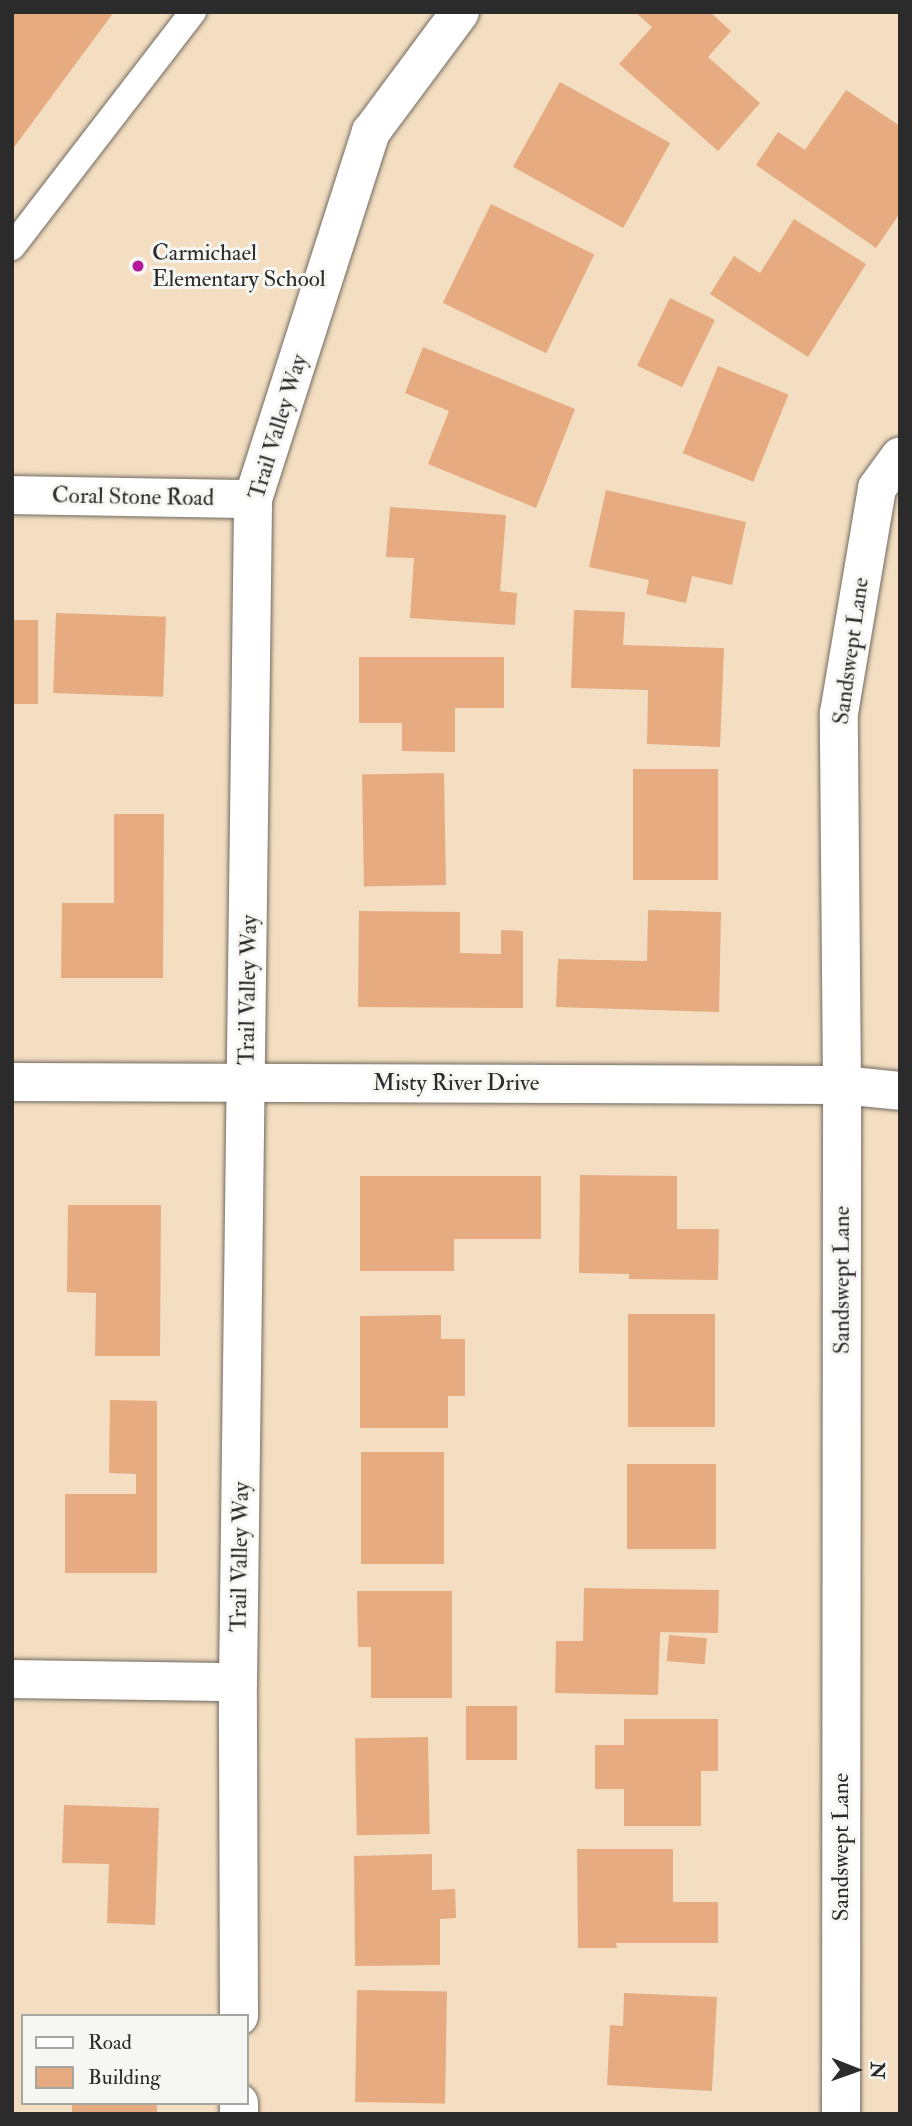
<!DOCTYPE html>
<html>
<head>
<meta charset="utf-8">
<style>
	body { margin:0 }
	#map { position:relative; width:912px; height:2126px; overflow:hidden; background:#f3dec1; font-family:"IM FELL Double Pica",serif }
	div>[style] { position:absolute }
	.building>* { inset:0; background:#e6ab81; transform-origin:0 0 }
	.roads { filter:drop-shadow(0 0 2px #716a60) drop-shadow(0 0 2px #716a60) }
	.service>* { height:26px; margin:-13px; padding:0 13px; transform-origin:13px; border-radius:13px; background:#fff }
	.minor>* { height:38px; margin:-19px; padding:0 19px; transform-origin:19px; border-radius:19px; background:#fff }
	.dots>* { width:19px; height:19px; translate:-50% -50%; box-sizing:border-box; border:4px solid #f6f6f2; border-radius:50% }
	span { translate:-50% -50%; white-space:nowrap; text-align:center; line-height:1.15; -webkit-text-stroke:6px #f6f6f2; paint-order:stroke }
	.poi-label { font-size:23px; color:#2b2b2b }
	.left { translate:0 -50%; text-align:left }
	.street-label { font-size:23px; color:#2b2b2b }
	.frame { position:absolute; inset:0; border:14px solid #2b2b2b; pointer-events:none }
	.legend { position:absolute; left:21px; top:2014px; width:228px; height:91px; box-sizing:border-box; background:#f6f6f2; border:2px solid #a5a5a2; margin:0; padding:9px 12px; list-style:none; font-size:21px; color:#2b2b2b }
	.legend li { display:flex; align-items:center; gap:14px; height:35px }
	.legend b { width:35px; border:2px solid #a5a5a2 }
	.north { position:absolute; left:821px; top:2035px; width:70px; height:70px; -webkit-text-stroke:5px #f6f6f2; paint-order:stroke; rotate:91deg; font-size:19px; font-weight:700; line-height:28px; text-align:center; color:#2b2b2b }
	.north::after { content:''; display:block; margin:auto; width:24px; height:32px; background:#2b2b2b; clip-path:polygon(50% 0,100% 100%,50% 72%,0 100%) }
</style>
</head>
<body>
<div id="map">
	<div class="building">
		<div style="clip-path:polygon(12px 12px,114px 12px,12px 150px)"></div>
		<div style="clip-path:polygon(635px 12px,710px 12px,731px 31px,708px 57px,760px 103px,718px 151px,619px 64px,652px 27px)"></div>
		<div style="left:560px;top:82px;width:126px;height:97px;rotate:29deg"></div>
		<div style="clip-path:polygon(846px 90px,900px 126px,900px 213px,876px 248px,756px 165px,778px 132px,805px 150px)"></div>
		<div style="left:491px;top:204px;width:115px;height:110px;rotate:26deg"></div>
		<div style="clip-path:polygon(794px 219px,866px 264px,808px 357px,710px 294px,734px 256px,760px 273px)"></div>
		<div style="left:670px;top:298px;width:50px;height:75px;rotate:26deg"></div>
		<div style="clip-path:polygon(423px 347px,575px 409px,536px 508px,428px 464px,449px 411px,405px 393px)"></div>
		<div style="left:718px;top:366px;width:76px;height:94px;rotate:22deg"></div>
		<div style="clip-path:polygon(606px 490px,746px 522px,732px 585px,692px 576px,686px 603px,646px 594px,649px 580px,589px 567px)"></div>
		<div style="clip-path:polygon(390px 507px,506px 515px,500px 591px,517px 593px,515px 625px,410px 618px,414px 558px,386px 557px)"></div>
		<div style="clip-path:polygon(574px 610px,625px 612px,623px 645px,724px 648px,720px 747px,647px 744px,648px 690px,571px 688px)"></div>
		<div style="left:56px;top:613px;width:110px;height:80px;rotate:2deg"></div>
		<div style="left:12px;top:620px;width:26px;height:84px"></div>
		<div style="clip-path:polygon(359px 657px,504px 657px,504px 708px,455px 708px,455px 752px,402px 751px,402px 723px,359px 723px)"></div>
		<div style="left:633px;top:769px;width:85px;height:111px"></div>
		<div style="left:444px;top:773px;width:112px;height:82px;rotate:89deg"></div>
		<div style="clip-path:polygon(114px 814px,164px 814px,163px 978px,61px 978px,62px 903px,114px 903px)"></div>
		<div style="clip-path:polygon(648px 910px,721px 912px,719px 1012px,556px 1007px,558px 959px,647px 961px)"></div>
		<div style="clip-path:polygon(359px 911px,460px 912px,460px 953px,501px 954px,501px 930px,523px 931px,523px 1008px,358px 1007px)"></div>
		<div style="clip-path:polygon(580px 1175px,677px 1176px,677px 1229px,719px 1229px,718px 1280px,629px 1279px,629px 1274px,579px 1273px)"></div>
		<div style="clip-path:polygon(360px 1176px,541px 1176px,541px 1239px,454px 1239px,454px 1271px,360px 1271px)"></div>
		<div style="clip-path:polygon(68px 1205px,161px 1205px,160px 1356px,95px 1356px,96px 1293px,67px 1292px)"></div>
		<div style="left:628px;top:1314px;width:87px;height:113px"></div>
		<div style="clip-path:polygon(441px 1315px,441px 1339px,465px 1339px,465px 1396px,448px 1396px,448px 1428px,360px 1428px,360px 1316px)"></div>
		<div style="clip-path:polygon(110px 1400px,157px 1401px,157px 1573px,65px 1573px,65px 1494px,136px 1494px,136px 1474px,109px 1473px)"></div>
		<div style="left:361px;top:1452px;width:83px;height:112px"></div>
		<div style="left:627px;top:1464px;width:89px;height:85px"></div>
		<div style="clip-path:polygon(584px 1588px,719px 1590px,718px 1633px,660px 1632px,658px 1695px,555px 1693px,556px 1641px,583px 1641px)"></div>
		<div style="clip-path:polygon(357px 1591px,452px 1591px,452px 1698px,371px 1698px,371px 1647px,358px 1647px)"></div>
		<div style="left:669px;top:1635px;width:38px;height:26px;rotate:5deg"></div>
		<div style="left:466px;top:1706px;width:51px;height:54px"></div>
		<div style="clip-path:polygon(624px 1719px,718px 1719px,718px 1771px,701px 1771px,701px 1826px,624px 1826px,624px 1789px,595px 1789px,595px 1745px,624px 1745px)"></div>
		<div style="left:428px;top:1737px;width:97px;height:73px;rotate:89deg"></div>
		<div style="clip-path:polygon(64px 1805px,159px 1808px,155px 1925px,107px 1923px,109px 1864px,62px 1863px)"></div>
		<div style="clip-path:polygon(577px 1849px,673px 1849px,673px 1902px,718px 1902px,718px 1943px,616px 1943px,617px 1948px,578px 1948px)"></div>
		<div style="clip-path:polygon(432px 1854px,432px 1890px,455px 1889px,456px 1918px,440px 1919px,440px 1965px,355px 1966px,354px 1856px)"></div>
		<div style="left:357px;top:1990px;width:90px;height:112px;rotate:1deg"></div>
		<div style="clip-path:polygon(624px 1993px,717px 1997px,712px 2091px,607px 2085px,610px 2025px,623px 2026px)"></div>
		<div style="left:72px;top:2103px;width:85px;height:11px"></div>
	</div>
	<div class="roads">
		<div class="service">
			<div style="left:12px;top:247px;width:297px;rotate:-52.4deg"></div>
		</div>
		<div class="minor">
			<div style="left:12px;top:495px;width:241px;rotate:1deg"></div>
			<div style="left:12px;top:1082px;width:830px;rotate:0.21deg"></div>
			<div style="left:842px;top:1085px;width:58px;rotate:5.9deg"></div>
			<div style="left:12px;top:1679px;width:226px;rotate:0.8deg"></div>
			<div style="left:239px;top:2016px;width:334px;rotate:-90.2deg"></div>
			<div style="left:238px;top:1682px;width:1183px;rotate:-89.27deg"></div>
			<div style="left:253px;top:499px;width:386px;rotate:-72.2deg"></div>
			<div style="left:371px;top:132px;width:149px;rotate:-53.4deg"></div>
			<div style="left:239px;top:2103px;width:11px;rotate:90deg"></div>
			<div style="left:841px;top:2114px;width:1029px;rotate:-89.94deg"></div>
			<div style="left:842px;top:1085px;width:372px;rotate:-90.5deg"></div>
			<div style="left:839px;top:713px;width:228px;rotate:-80.4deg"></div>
			<div style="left:877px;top:488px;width:39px;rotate:-54deg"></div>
		</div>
	</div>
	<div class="dots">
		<div style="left:138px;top:266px;background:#b5179e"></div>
	</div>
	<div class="poi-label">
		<span class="left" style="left:152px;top:266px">Carmichael<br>Elementary School</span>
	</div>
	<div class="street-label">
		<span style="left:278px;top:427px;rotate:-73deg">Trail Valley Way</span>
		<span style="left:133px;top:497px;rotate:1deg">Coral Stone Road</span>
		<span style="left:851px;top:651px;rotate:-82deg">Sandswept Lane</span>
		<span style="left:248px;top:990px;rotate:-89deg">Trail Valley Way</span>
		<span style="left:456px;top:1083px">Misty River Drive</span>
		<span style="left:842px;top:1280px;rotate:-90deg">Sandswept Lane</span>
		<span style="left:240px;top:1557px;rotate:-89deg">Trail Valley Way</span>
		<span style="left:841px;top:1847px;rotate:-90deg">Sandswept Lane</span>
	</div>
	<div class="frame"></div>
	<ul class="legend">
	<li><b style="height:9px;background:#fff"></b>Road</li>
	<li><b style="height:19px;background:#e6ab81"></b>Building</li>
	</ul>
	<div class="north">N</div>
</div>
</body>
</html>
